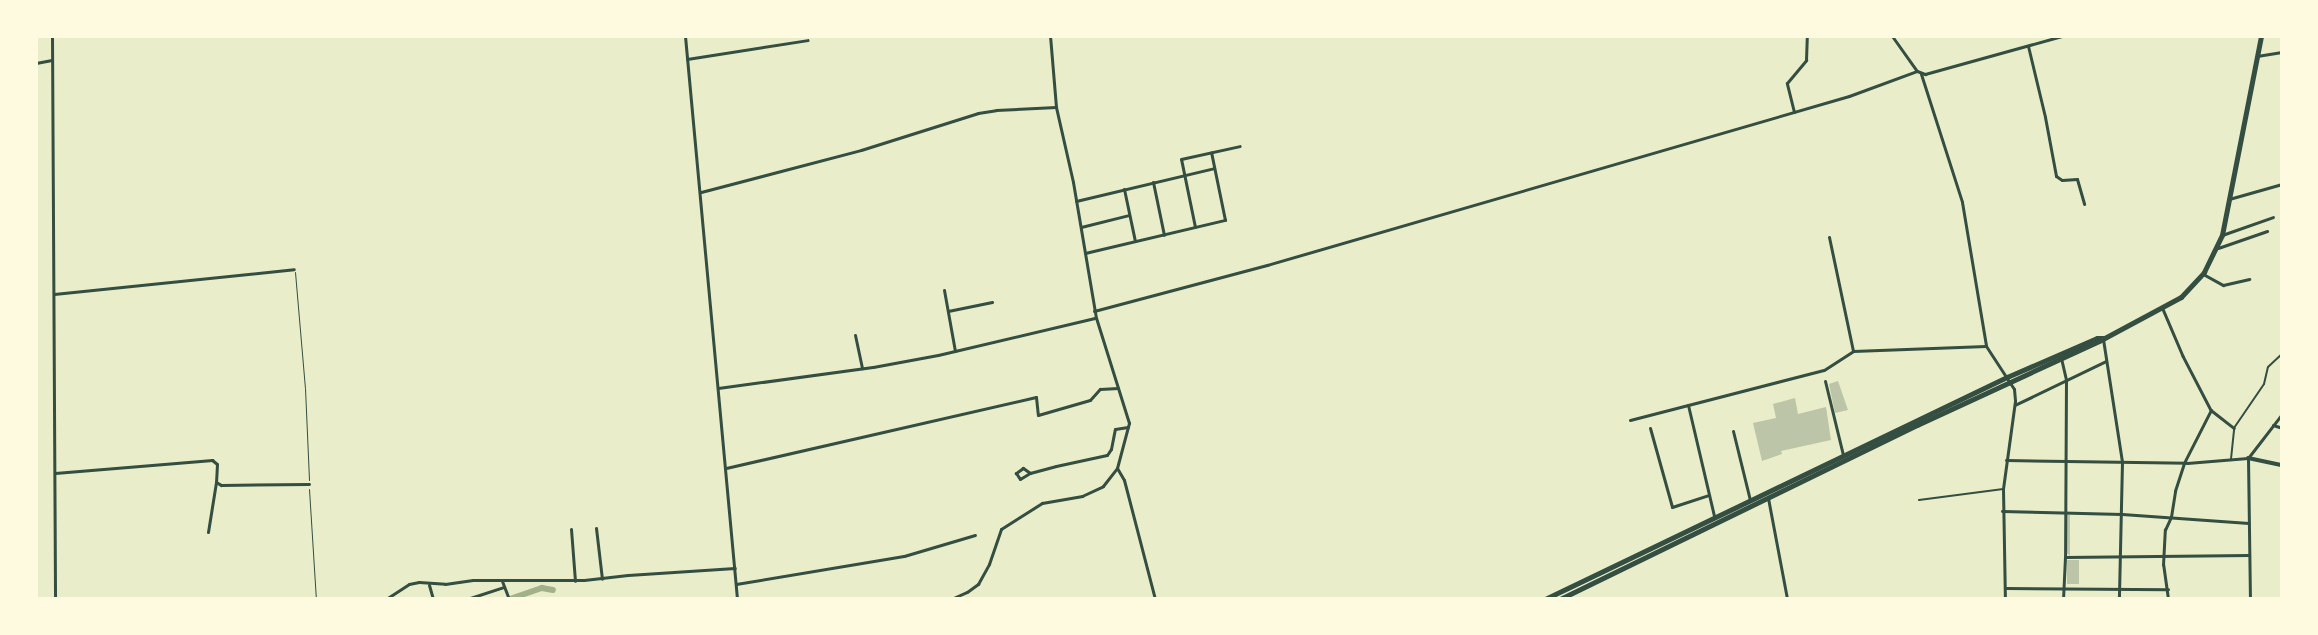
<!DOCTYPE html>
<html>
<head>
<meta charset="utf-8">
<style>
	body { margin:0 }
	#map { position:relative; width:2318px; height:635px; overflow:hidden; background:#e9edc9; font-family:"Fira Sans Condensed",sans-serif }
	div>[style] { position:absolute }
	.canal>* { height:5.5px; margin:-2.75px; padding:0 2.75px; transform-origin:2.75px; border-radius:2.75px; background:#a3b18a }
	.building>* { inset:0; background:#bcc5a7; transform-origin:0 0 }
	.path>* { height:1px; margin:-0.5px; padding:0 0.5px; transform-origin:0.5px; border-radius:0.5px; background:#344e41 }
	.service>* { height:2px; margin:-1px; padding:0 1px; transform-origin:1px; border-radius:1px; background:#344e41 }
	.pedestrian>* { height:2.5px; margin:-1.25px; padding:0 1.25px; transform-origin:1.25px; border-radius:1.25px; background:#344e41 }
	.minor>* { height:3px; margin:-1.5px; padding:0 1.5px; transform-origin:1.5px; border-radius:1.5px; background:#344e41 }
	.tertiary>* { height:4px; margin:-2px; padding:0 2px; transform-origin:2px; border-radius:2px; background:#344e41 }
	.primary>* { height:5px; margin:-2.5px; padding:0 2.5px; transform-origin:2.5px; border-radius:2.5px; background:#344e41 }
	span { translate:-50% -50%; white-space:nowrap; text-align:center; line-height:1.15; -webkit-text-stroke:4.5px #fefae0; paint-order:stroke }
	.frame { position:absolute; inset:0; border:38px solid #fefae0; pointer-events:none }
</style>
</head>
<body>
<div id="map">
	<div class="canal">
		<div style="left:510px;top:599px;width:34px;rotate:-19deg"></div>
		<div style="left:542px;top:588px;width:11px;rotate:10deg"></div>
	</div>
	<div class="building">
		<div style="clip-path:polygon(1838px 381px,1848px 410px,1835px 413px,1829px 384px)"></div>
		<div style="clip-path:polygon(1795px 398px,1798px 414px,1826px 407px,1831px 440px,1781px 451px,1782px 454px,1762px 461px,1753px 423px,1776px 418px,1773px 404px)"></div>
		<div style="clip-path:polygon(2066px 515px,2070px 515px,2070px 556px,2067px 553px)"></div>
		<div style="left:2067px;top:560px;width:12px;height:24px"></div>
	</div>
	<div class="path">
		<div style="left:295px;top:272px;width:116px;rotate:85.1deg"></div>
		<div style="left:305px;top:388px;width:92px;rotate:87.5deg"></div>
		<div style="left:309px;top:489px;width:110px;rotate:86.4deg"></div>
	</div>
	<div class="service">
		<div style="left:2231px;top:459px;width:31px;rotate:-84deg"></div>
		<div style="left:2234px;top:428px;width:53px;rotate:-55.7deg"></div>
		<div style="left:2264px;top:384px;width:17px;rotate:-77deg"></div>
		<div style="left:2268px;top:367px;width:19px;rotate:-43deg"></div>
		<div style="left:1919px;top:500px;width:85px;rotate:-7.5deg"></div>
	</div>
	<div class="pedestrian">
		<div style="left:2163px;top:309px;width:51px;rotate:66.9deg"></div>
		<div style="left:2183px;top:356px;width:61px;rotate:62.6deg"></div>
		<div style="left:2211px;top:410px;width:29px;rotate:38deg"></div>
		<div style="left:2015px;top:405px;width:101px;rotate:-25.8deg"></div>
		<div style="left:2168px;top:599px;width:34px;rotate:-98deg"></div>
		<div style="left:2163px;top:565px;width:35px;rotate:-87deg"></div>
		<div style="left:2165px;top:530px;width:14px;rotate:-65deg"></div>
		<div style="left:2171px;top:517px;width:26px;rotate:-81deg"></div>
		<div style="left:2175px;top:491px;width:29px;rotate:-72deg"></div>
		<div style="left:2184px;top:463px;width:59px;rotate:-63deg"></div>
	</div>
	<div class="minor">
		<div style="left:52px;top:36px;width:563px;rotate:89.69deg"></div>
		<div style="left:685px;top:36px;width:565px;rotate:84.72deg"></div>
		<div style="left:1892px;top:36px;width:43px;rotate:54.5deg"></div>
		<div style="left:2028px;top:46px;width:73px;rotate:76.5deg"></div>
		<div style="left:2045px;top:117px;width:60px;rotate:79.4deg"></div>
		<div style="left:2056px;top:176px;width:7px;rotate:34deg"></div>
		<div style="left:2062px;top:180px;width:15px;rotate:-4deg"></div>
		<div style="left:2077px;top:179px;width:26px;rotate:74deg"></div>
		<div style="left:2257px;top:56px;width:25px;rotate:-9deg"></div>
		<div style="left:687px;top:59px;width:122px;rotate:-8.9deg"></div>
		<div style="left:36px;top:63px;width:16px;rotate:-11deg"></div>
		<div style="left:1921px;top:74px;width:134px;rotate:72.2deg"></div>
		<div style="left:1962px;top:202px;width:146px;rotate:80.5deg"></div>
		<div style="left:1986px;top:346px;width:51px;rotate:56.9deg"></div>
		<div style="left:2014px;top:389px;width:12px;rotate:85deg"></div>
		<div style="left:2015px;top:401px;width:89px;rotate:97.8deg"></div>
		<div style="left:2003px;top:489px;width:110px;rotate:89deg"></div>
		<div style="left:1794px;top:112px;width:30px;rotate:-104deg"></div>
		<div style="left:1787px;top:83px;width:30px;rotate:-50deg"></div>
		<div style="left:1806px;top:60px;width:24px;rotate:-88deg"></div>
		<div style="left:1153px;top:182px;width:54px;rotate:78.3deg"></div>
		<div style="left:1124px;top:189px;width:53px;rotate:78.1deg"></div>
		<div style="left:701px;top:192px;width:165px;rotate:-14.7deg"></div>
		<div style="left:861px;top:150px;width:123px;rotate:-17.5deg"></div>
		<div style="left:978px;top:113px;width:18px;rotate:-9deg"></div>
		<div style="left:996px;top:110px;width:60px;rotate:-2.9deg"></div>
		<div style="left:2229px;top:199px;width:55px;rotate:-15.8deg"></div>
		<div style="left:1076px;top:201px;width:142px;rotate:-13.4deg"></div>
		<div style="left:1081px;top:227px;width:49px;rotate:-14deg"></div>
		<div style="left:1195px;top:227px;width:69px;rotate:-101.6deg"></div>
		<div style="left:1181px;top:159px;width:60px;rotate:-12.4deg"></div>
		<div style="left:2222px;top:235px;width:54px;rotate:-19.4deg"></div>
		<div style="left:1829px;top:237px;width:116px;rotate:78.1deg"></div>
		<div style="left:2218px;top:248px;width:52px;rotate:-19.1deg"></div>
		<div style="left:1085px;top:253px;width:144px;rotate:-13.3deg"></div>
		<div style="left:1225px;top:220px;width:69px;rotate:-101.6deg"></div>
		<div style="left:2203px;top:274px;width:23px;rotate:29deg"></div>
		<div style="left:2223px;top:285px;width:27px;rotate:-13deg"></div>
		<div style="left:944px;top:290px;width:62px;rotate:79.8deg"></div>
		<div style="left:54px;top:294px;width:241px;rotate:-5.9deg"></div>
		<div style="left:948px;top:311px;width:45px;rotate:-11.6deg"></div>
		<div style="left:1094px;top:311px;width:179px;rotate:-14.9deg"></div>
		<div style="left:1267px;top:265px;width:606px;rotate:-16.19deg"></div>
		<div style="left:1849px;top:96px;width:72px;rotate:-20.2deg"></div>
		<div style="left:1917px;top:71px;width:9px;rotate:21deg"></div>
		<div style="left:1925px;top:74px;width:142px;rotate:-15.5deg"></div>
		<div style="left:855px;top:335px;width:34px;rotate:78deg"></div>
		<div style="left:2103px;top:339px;width:124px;rotate:81.2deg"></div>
		<div style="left:2122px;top:462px;width:137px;rotate:91.3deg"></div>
		<div style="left:2061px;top:358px;width:23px;rotate:77deg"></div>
		<div style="left:2066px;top:380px;width:177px;rotate:90.3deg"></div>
		<div style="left:2065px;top:557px;width:42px;rotate:92.7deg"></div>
		<div style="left:1825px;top:381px;width:76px;rotate:76.3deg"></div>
		<div style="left:718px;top:388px;width:156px;rotate:-7.7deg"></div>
		<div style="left:873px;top:367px;width:66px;rotate:-10.5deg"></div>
		<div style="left:938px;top:355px;width:161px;rotate:-13.3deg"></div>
		<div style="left:1688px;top:405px;width:114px;rotate:76.8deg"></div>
		<div style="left:1630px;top:420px;width:200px;rotate:-14.5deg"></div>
		<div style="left:1824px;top:370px;width:35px;rotate:-33deg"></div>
		<div style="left:1853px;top:351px;width:133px;rotate:-2.2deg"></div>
		<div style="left:2273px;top:425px;width:9px;rotate:18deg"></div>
		<div style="left:1650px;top:428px;width:82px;rotate:74.4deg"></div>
		<div style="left:1672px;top:507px;width:39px;rotate:-18deg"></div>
		<div style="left:1733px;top:431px;width:71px;rotate:76.2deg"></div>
		<div style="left:2248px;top:458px;width:141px;rotate:89.2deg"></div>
		<div style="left:2248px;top:458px;width:56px;rotate:-52.3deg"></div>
		<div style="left:2006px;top:460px;width:181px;rotate:0.9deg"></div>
		<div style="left:2187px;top:463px;width:61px;rotate:-4.7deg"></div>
		<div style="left:726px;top:468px;width:318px;rotate:-12.9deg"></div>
		<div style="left:1036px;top:397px;width:18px;rotate:84deg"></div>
		<div style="left:1038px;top:415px;width:54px;rotate:-16.1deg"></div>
		<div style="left:1090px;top:400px;width:15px;rotate:-48deg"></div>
		<div style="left:1100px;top:389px;width:18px;rotate:-3deg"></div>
		<div style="left:1117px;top:468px;width:14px;rotate:60deg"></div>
		<div style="left:1124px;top:480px;width:123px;rotate:75.4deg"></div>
		<div style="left:55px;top:473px;width:158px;rotate:-4.7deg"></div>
		<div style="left:212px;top:460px;width:6px;rotate:39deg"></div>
		<div style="left:217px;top:464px;width:18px;rotate:93deg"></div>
		<div style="left:216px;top:482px;width:6px;rotate:31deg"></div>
		<div style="left:221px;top:485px;width:88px;rotate:-0.7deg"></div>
		<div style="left:1030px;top:473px;width:9px;rotate:-144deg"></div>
		<div style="left:1023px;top:468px;width:9px;rotate:144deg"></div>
		<div style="left:1016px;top:473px;width:7px;rotate:56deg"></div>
		<div style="left:1020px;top:479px;width:12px;rotate:-31deg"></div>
		<div style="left:1030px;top:473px;width:27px;rotate:-15deg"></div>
		<div style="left:1056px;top:466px;width:52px;rotate:-12.2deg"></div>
		<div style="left:1107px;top:455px;width:7px;rotate:-56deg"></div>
		<div style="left:1111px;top:449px;width:20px;rotate:-79deg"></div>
		<div style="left:1115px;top:429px;width:13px;rotate:-9deg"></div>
		<div style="left:1768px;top:498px;width:103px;rotate:79.3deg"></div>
		<div style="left:2002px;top:511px;width:120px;rotate:1.4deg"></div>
		<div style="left:2122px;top:514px;width:127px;rotate:4.1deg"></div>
		<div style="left:596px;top:528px;width:51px;rotate:83.3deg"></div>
		<div style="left:571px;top:529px;width:52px;rotate:85.6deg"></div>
		<div style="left:208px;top:532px;width:51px;rotate:-80.9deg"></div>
		<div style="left:2065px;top:557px;width:184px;rotate:-0.6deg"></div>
		<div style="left:502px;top:581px;width:19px;rotate:69deg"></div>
		<div style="left:736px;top:584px;width:170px;rotate:-9.5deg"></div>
		<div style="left:904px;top:556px;width:74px;rotate:-16.5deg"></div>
		<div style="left:429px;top:585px;width:15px;rotate:74deg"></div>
		<div style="left:2006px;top:588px;width:162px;rotate:0.4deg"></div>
		<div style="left:386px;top:599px;width:27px;rotate:-33deg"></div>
		<div style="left:409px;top:584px;width:10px;rotate:-11deg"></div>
		<div style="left:419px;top:582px;width:26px;rotate:4deg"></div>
		<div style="left:445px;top:584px;width:28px;rotate:-8deg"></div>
		<div style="left:473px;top:580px;width:111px"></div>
		<div style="left:584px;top:580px;width:44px;rotate:-6.5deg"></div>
		<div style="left:628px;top:575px;width:107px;rotate:-3.7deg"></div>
		<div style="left:467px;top:599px;width:39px;rotate:-18deg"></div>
		<div style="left:951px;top:599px;width:17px;rotate:-24deg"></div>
		<div style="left:967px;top:592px;width:14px;rotate:-36deg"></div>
		<div style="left:978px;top:584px;width:23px;rotate:-61deg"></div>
		<div style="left:989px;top:564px;width:37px;rotate:-71deg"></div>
		<div style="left:1001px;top:529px;width:49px;rotate:-32.4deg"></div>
		<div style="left:1042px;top:503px;width:41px;rotate:-9.9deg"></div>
		<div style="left:1082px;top:496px;width:23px;rotate:-25deg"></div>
		<div style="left:1103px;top:486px;width:23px;rotate:-52deg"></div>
		<div style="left:1117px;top:468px;width:47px;rotate:-75.1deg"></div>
		<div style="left:1129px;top:423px;width:110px;rotate:-107.4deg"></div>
		<div style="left:1096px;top:318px;width:138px;rotate:-99.6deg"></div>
		<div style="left:1073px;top:182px;width:77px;rotate:-102.8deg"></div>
		<div style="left:1056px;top:107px;width:71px;rotate:-94.8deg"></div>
	</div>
	<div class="tertiary">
		<div style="left:2248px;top:458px;width:35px;rotate:12deg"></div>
	</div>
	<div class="primary">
		<div style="left:1545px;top:599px;width:513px;rotate:-25.67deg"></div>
		<div style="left:2007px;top:377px;width:98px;rotate:-23.4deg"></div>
		<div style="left:2097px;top:338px;width:6px"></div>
		<div style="left:1560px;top:599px;width:397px;rotate:-26deg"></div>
		<div style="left:1917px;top:425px;width:200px;rotate:-24.8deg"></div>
		<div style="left:2099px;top:341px;width:93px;rotate:-28.2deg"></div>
		<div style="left:2181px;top:297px;width:34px;rotate:-47deg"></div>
		<div style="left:2204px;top:272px;width:41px;rotate:-64.1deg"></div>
		<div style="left:2222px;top:235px;width:203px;rotate:-78.9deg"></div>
	</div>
	<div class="frame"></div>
</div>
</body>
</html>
